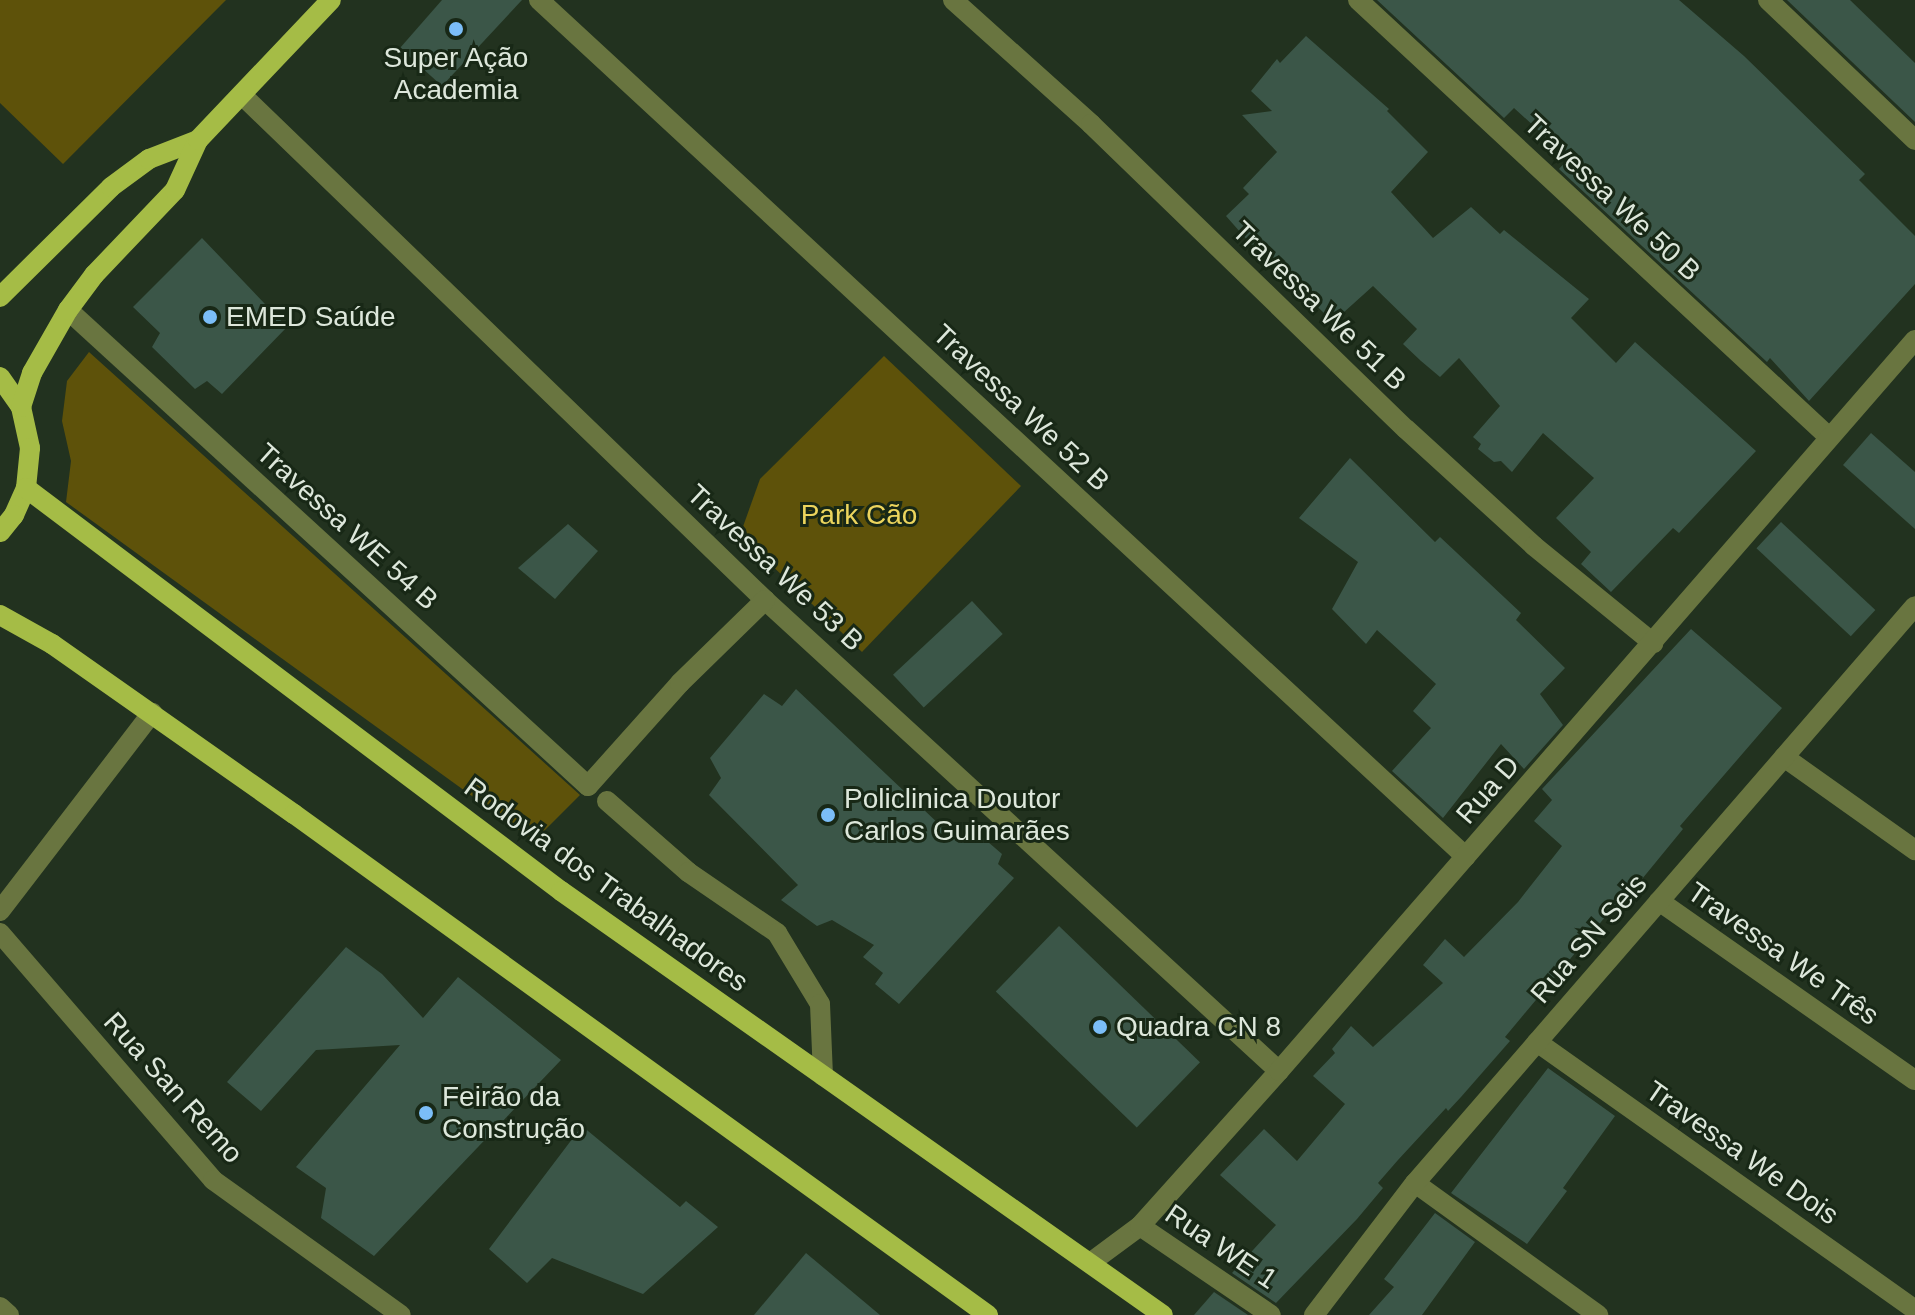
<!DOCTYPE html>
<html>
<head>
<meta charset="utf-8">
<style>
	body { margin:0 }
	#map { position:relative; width:1915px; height:1315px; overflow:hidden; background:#22321f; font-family:Arial,sans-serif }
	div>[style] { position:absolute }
	.green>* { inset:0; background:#5e520a }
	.building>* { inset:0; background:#3b5648; transform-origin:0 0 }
	.minor>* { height:20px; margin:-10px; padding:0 10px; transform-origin:10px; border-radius:10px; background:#697540 }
	.major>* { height:20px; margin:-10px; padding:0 10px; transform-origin:10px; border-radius:10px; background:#a5bc46 }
	.dots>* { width:22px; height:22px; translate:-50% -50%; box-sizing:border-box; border:4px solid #182816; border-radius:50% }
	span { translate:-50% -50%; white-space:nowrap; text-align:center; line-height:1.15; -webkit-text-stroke:6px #182816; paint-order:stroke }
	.poi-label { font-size:28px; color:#dde7db }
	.left { translate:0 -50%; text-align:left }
	.street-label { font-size:28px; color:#dde7db }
	.park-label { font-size:28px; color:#ecd55d }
</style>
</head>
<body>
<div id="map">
	<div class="green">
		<div style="clip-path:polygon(0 0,226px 0,63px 164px,0 103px)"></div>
		<div style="clip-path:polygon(89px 352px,580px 795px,534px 841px,66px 502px,71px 461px,62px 421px,67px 381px)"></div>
		<div style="clip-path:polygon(884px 356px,1021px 486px,862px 652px,740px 535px,760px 479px)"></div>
	</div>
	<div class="building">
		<div style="clip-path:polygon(442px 0,522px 0,442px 86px,400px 48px)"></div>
		<div style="clip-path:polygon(1377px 0,1679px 0,1744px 56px,1865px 174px,1859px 180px,1915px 236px,1915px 284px,1809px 401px,1770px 358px,1767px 362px,1559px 169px,1569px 158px,1514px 108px,1504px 118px)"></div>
		<div style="clip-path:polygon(1787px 0,1850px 0,1915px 63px,1915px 122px)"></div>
		<div style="clip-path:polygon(1306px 36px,1389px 109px,1387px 111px,1428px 152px,1391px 192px,1433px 238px,1471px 207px,1500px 234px,1504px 230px,1589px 299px,1571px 318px,1616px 363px,1635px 342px,1756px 451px,1679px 533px,1673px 528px,1611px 592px,1581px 564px,1591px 552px,1556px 518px,1594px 478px,1543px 433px,1512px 472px,1501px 461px,1494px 462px,1478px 449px,1481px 444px,1473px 437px,1500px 406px,1459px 358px,1440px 377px,1421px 361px,1403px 344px,1417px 329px,1373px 286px,1333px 322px,1273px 263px,1270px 266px,1226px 216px,1249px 194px,1243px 188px,1277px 152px,1242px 115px,1272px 111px,1251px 91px,1277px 59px,1280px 63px)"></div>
		<div style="clip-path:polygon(202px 238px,287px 327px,222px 394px,207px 381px,195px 389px,152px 347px,160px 333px,133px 307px)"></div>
		<div style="clip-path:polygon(1871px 433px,1915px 472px,1915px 529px,1843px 465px)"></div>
		<div style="clip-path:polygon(1350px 458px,1435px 542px,1440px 537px,1521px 613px,1516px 620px,1565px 668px,1540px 694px,1563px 725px,1524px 769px,1501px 744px,1443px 818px,1392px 771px,1431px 728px,1413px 711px,1436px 684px,1377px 630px,1366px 644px,1332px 609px,1358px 562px,1299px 518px)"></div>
		<div style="left:1781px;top:522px;width:129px;height:36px;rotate:43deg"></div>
		<div style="clip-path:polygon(568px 524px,598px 551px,555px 599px,518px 568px)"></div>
		<div style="left:972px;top:601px;width:45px;height:108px;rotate:47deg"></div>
		<div style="clip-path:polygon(1691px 629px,1782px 708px,1680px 826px,1683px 829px,1624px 901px,1621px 898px,1505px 1037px,1510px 1041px,1461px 1097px,1448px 1111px,1446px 1108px,1398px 1160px,1378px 1183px,1383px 1188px,1357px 1219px,1276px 1303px,1232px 1273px,1276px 1225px,1220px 1175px,1264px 1129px,1297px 1161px,1345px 1104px,1313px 1076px,1335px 1053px,1332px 1049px,1351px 1026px,1373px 1047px,1443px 983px,1423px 965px,1445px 939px,1464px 957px,1518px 902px,1562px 846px,1534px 821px,1552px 800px,1542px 789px)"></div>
		<div style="clip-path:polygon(796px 689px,959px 843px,973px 829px,1002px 854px,998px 864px,1014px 878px,899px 1004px,875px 984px,883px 973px,863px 957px,874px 945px,832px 920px,817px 926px,781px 900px,798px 885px,709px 795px,721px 778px,710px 758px,764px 694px,782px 706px)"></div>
		<div style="left:1059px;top:926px;width:196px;height:91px;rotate:44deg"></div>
		<div style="clip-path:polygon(346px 947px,382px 974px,423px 1018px,458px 977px,561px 1060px,374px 1256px,321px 1218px,326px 1188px,296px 1167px,400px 1045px,316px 1050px,261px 1111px,227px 1082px)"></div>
		<div style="clip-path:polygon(1548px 1068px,1615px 1116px,1563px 1188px,1567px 1191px,1527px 1244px,1451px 1193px)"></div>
		<div style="clip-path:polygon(582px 1126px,680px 1207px,686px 1201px,718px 1227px,643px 1294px,552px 1258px,527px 1283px,489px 1249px)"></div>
		<div style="clip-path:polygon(1435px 1213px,1475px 1242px,1422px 1315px,1369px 1315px,1394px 1287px,1384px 1279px)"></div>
		<div style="clip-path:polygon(806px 1253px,880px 1315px,754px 1315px)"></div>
		<div style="clip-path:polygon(1214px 1292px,1248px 1315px,1194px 1315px)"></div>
	</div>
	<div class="minor">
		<div style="left:539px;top:0;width:1262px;rotate:42.75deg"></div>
		<div style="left:953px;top:0;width:186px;rotate:41.9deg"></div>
		<div style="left:1091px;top:124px;width:438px;rotate:44.1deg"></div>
		<div style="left:1406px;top:429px;width:173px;rotate:42.4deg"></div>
		<div style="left:1534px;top:546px;width:154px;rotate:39.2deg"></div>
		<div style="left:1358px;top:0;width:643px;rotate:42.86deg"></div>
		<div style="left:1768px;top:0;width:203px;rotate:43.6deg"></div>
		<div style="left:242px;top:95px;width:727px;rotate:44deg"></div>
		<div style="left:765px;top:600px;width:697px;rotate:42.5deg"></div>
		<div style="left:68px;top:310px;width:705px;rotate:42.47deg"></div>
		<div style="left:588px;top:786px;width:138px;rotate:-48.2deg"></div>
		<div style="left:680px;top:683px;width:119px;rotate:-44.3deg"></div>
		<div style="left:1784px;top:757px;width:161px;rotate:35.4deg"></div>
		<div style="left:607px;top:801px;width:108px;rotate:41.2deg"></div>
		<div style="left:688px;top:872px;width:108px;rotate:34.4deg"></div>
		<div style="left:777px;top:933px;width:83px;rotate:58.8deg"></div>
		<div style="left:820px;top:1004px;width:72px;rotate:87.6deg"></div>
		<div style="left:1659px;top:901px;width:312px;rotate:35deg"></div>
		<div style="left:0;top:911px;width:250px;rotate:-52.5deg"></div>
		<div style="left:0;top:933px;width:326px;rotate:49.2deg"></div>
		<div style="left:213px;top:1180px;width:231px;rotate:35.7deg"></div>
		<div style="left:1537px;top:1042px;width:463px;rotate:35.3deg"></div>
		<div style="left:1415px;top:1183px;width:226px;rotate:35.8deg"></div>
		<div style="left:1140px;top:1226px;width:158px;rotate:34.2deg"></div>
		<div style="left:1090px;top:1263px;width:62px;rotate:-36.5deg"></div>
		<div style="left:1140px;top:1226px;width:208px;rotate:-48.1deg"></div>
		<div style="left:1279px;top:1071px;width:969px;rotate:-48.98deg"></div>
		<div style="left:0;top:1307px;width:12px;rotate:42deg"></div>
		<div style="left:1314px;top:1315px;width:166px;rotate:-52.6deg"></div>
		<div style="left:1415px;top:1183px;width:763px;rotate:-49.09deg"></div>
	</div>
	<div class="major">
		<div style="left:0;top:297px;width:156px;rotate:-44.7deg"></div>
		<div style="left:111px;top:187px;width:47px;rotate:-36.4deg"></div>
		<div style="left:149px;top:159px;width:53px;rotate:-21.2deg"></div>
		<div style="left:0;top:377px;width:37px;rotate:55deg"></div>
		<div style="left:21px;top:407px;width:42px;rotate:77.6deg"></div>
		<div style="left:30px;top:448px;width:40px;rotate:95.7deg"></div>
		<div style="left:26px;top:488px;width:30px;rotate:114deg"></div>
		<div style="left:14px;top:515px;width:22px;rotate:129deg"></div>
		<div style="left:21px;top:407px;width:36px;rotate:-72deg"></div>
		<div style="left:32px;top:373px;width:73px;rotate:-60.3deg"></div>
		<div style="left:68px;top:310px;width:44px;rotate:-53.4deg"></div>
		<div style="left:94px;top:275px;width:117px;rotate:-46.4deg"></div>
		<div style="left:175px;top:190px;width:55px;rotate:-65.3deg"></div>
		<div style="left:198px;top:140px;width:193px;rotate:-46.5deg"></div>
		<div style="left:26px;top:488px;width:670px;rotate:36.99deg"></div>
		<div style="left:561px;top:891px;width:736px;rotate:35.16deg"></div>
		<div style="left:0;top:615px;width:60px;rotate:29.1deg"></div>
		<div style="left:52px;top:644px;width:296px;rotate:35.1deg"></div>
		<div style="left:294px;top:814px;width:856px;rotate:35.83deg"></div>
	</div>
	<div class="dots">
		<div style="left:456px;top:29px;background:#7bbef8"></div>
		<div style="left:210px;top:317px;background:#7bbef8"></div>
		<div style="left:828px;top:815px;background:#7bbef8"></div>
		<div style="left:1100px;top:1027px;background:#7bbef8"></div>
		<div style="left:426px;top:1113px;background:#7bbef8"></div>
	</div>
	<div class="poi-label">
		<span style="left:456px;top:74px">Super Ação<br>Academia</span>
		<span class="left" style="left:226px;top:317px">EMED Saúde</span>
		<span class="left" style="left:844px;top:815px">Policlinica Doutor<br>Carlos Guimarães</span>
		<span class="left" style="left:1116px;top:1027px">Quadra CN 8</span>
		<span class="left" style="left:442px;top:1113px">Feirão da<br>Construção</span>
	</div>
	<div class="street-label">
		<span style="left:1612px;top:198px;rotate:43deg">Travessa We 50 B</span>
		<span style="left:1319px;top:306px;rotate:44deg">Travessa We 51 B</span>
		<span style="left:1021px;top:408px;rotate:43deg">Travessa We 52 B</span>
		<span style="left:347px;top:527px;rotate:42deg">Travessa WE 54 B</span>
		<span style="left:775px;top:568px;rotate:43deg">Travessa We 53 B</span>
		<span style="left:1488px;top:790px;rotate:-49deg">Rua D</span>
		<span style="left:606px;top:885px;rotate:36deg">Rodovia dos Trabalhadores</span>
		<span style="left:1589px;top:939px;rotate:-49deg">Rua SN Seis</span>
		<span style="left:1783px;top:954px;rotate:35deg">Travessa We Três</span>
		<span style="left:173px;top:1088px;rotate:48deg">Rua San Remo</span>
		<span style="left:1742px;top:1153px;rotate:35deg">Travessa We Dois</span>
		<span style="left:1221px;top:1247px;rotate:34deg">Rua WE 1</span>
	</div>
	<div class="park-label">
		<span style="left:859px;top:515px">Park Cão</span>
	</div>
</div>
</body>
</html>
